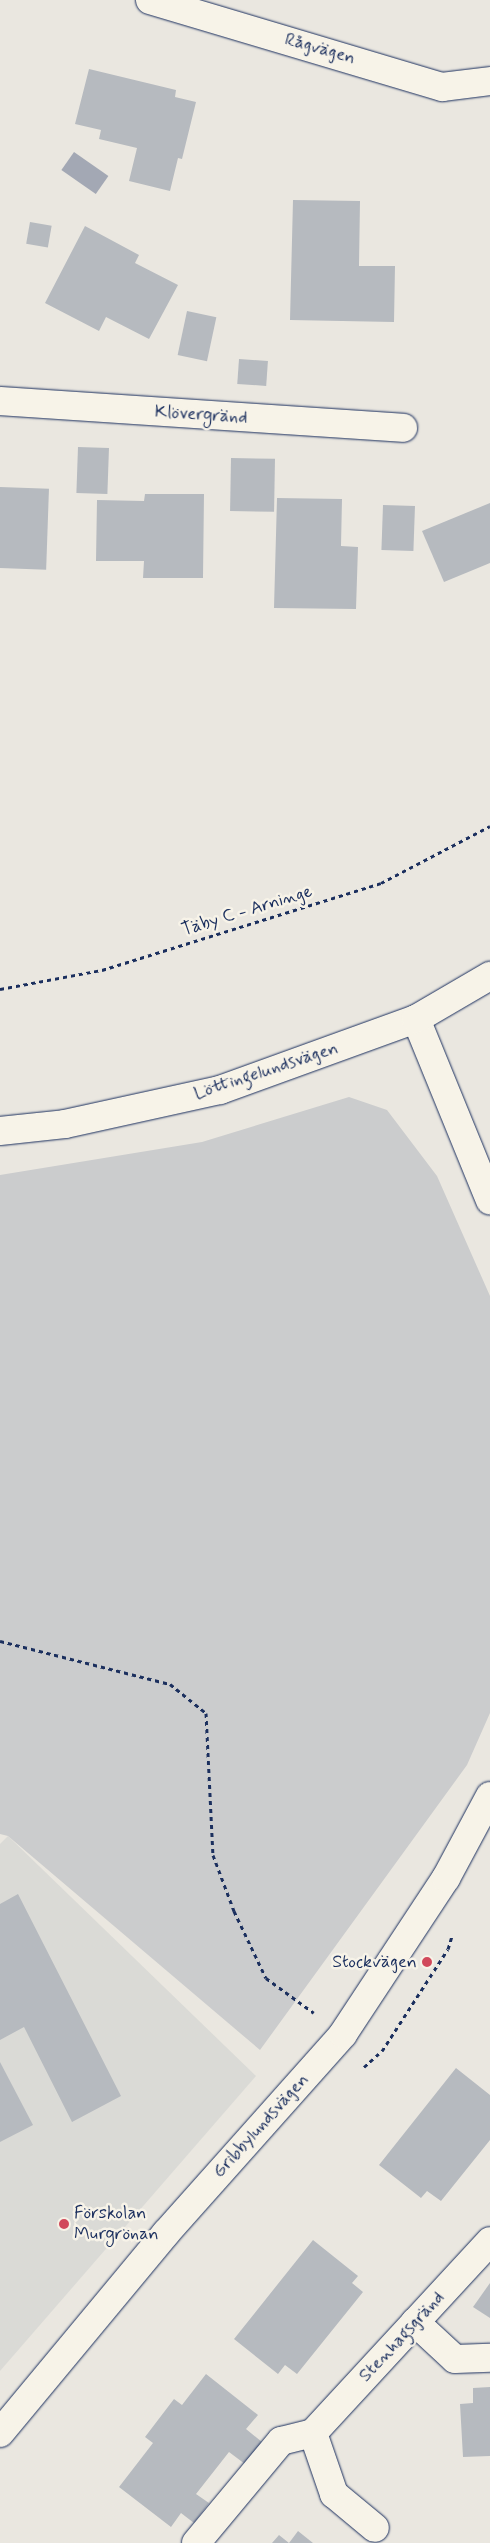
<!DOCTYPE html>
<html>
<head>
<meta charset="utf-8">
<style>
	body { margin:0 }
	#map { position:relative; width:490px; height:2543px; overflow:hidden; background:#eae7e0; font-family:Mynerve,sans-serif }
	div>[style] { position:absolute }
	.built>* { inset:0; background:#dadad6 }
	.green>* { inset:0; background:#cbcccd }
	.water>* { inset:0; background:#a3a8b4; transform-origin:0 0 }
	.building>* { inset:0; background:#b6babf; transform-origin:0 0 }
	.path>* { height:3px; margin-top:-1.5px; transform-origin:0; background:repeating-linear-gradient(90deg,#1b2f5e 0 4px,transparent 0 8px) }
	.roads { filter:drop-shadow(0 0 1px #1b2f5e) drop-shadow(0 0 1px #1b2f5e) }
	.minor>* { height:28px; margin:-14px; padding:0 14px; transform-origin:14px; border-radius:14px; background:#f7f3e8 }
	.major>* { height:28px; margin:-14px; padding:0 14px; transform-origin:14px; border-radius:14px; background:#f7f3e8 }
	.dots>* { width:14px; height:14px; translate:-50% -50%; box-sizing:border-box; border:2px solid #f7f3e8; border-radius:50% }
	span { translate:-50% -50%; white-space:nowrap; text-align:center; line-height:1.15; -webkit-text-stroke:5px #f7f3e8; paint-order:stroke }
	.street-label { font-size:18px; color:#1b2f5e }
	.poi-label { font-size:18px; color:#1b2f5e }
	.right { translate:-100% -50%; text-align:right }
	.left { translate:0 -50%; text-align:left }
</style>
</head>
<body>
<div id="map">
	<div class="built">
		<div style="clip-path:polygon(8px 1836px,256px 2076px,0 2371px,0 1844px)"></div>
	</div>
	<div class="green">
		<div style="clip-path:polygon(349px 1097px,387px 1110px,437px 1176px,490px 1296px,490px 1713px,467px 1765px,260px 2050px,8px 1836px,0 1834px,0 1175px,202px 1142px)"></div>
	</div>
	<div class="water">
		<div style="left:74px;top:152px;width:42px;height:22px;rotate:35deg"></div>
	</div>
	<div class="building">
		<div style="clip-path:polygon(89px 69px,176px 90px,175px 97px,196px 102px,182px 159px,178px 158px,170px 191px,129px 181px,137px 148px,99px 139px,101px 130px,75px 124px)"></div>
		<div style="clip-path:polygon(293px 200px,360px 201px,359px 266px,395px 266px,394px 322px,290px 320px)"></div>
		<div style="left:30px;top:222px;width:22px;height:22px;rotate:10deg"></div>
		<div style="clip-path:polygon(85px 226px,139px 255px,135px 263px,178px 285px,149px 339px,106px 317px,99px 331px,45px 303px)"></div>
		<div style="left:187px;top:311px;width:30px;height:45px;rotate:12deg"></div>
		<div style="left:239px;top:359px;width:29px;height:25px;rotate:4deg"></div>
		<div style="left:78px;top:447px;width:31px;height:46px;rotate:2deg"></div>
		<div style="left:231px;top:458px;width:44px;height:53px;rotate:1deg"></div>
		<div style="left:0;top:487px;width:49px;height:81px;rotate:2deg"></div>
		<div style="clip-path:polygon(145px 494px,204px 494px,203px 578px,143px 578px,144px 561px,96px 561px,97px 500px,144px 501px)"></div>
		<div style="clip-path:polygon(277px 498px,342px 499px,341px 546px,358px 547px,356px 609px,274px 608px)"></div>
		<div style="clip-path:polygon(490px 503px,490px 563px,444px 582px,422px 531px)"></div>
		<div style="left:383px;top:505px;width:32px;height:45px;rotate:2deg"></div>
		<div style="clip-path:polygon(18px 1894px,121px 2096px,72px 2122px,24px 2027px,0 2040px,0 1904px)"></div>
		<div style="clip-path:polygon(0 2062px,33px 2125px,0 2142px)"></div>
		<div style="clip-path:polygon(456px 2068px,490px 2095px,490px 2140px,441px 2201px,427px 2191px,421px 2198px,379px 2165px)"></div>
		<div style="clip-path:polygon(313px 2240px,358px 2276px,352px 2283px,363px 2292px,297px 2374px,285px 2365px,278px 2374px,234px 2339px)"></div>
		<div style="clip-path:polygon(490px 2283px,490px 2318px,473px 2307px)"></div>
		<div style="clip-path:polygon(206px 2374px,258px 2415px,246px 2429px,262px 2442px,245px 2464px,229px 2452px,196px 2494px,209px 2503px,194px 2523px,181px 2513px,171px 2527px,119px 2487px,153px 2443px,145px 2437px,174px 2399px,182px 2405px)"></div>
		<div style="clip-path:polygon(490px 2387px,490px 2456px,463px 2457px,460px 2404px,473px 2403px,473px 2388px)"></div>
		<div style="clip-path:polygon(298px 2531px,313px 2543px,272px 2543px,279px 2535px,289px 2543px)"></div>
	</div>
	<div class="path">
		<div style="left:0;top:989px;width:104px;rotate:-10.6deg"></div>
		<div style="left:102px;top:970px;width:292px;rotate:-17.3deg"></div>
		<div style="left:381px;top:883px;width:123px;rotate:-27.6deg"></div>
		<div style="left:0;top:1641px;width:175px;rotate:14.2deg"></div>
		<div style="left:170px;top:1684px;width:46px;rotate:38.9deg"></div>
		<div style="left:206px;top:1713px;width:142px;rotate:87.2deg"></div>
		<div style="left:213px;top:1855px;width:60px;rotate:69.4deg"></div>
		<div style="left:234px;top:1911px;width:74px;rotate:64.5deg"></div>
		<div style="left:266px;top:1978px;width:59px;rotate:36.1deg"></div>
		<div style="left:364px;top:2067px;width:24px;rotate:-42deg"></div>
		<div style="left:382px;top:2051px;width:121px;rotate:-57.1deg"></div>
		<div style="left:448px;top:1949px;width:14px;rotate:-73deg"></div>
	</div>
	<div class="roads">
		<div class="minor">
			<div style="left:150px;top:0;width:305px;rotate:16.6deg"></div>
			<div style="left:442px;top:87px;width:48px;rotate:-7.1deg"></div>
			<div style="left:0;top:401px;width:404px;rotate:3.8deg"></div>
			<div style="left:416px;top:1019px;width:196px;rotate:67.8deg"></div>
			<div style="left:415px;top:2322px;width:54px;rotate:42.8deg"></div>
			<div style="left:455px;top:2359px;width:35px;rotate:-2deg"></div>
			<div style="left:0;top:2433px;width:260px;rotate:-50.3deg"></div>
			<div style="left:166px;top:2233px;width:266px;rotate:-48.3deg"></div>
			<div style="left:343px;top:2034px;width:187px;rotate:-56.6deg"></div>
			<div style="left:446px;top:1878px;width:93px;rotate:-61.8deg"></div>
			<div style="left:313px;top:2433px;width:261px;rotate:-47.3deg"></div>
			<div style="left:313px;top:2433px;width:65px;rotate:71deg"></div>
			<div style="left:334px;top:2494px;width:53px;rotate:39.7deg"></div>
			<div style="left:196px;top:2543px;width:133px;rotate:-50.2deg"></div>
			<div style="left:281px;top:2441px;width:33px;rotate:-14deg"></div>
		</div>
		<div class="major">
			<div style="left:0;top:1131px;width:65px;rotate:-6.1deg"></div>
			<div style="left:65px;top:1124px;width:159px;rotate:-12.4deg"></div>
			<div style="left:220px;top:1090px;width:208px;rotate:-19.9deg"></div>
			<div style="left:416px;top:1019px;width:86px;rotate:-30.2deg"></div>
		</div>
	</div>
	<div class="dots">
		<div style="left:427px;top:1962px;background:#d1495b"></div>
		<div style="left:64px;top:2224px;background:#d1495b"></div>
	</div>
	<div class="street-label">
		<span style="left:320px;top:49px;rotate:16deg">Rågvägen</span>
		<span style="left:201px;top:415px;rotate:4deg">Klövergränd</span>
		<span style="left:247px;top:911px;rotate:-17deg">Täby C - Arninge</span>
		<span style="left:266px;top:1071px;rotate:-18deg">Löttingelundsvägen</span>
		<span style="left:261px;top:2126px;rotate:-48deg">Gribbylundsvägen</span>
		<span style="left:402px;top:2337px;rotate:-47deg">Stenhagsgränd</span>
	</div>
	<div class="poi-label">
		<span class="right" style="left:417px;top:1962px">Stockvägen</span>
		<span class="left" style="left:74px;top:2224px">Förskolan<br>Murgrönan</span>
	</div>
</div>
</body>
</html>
